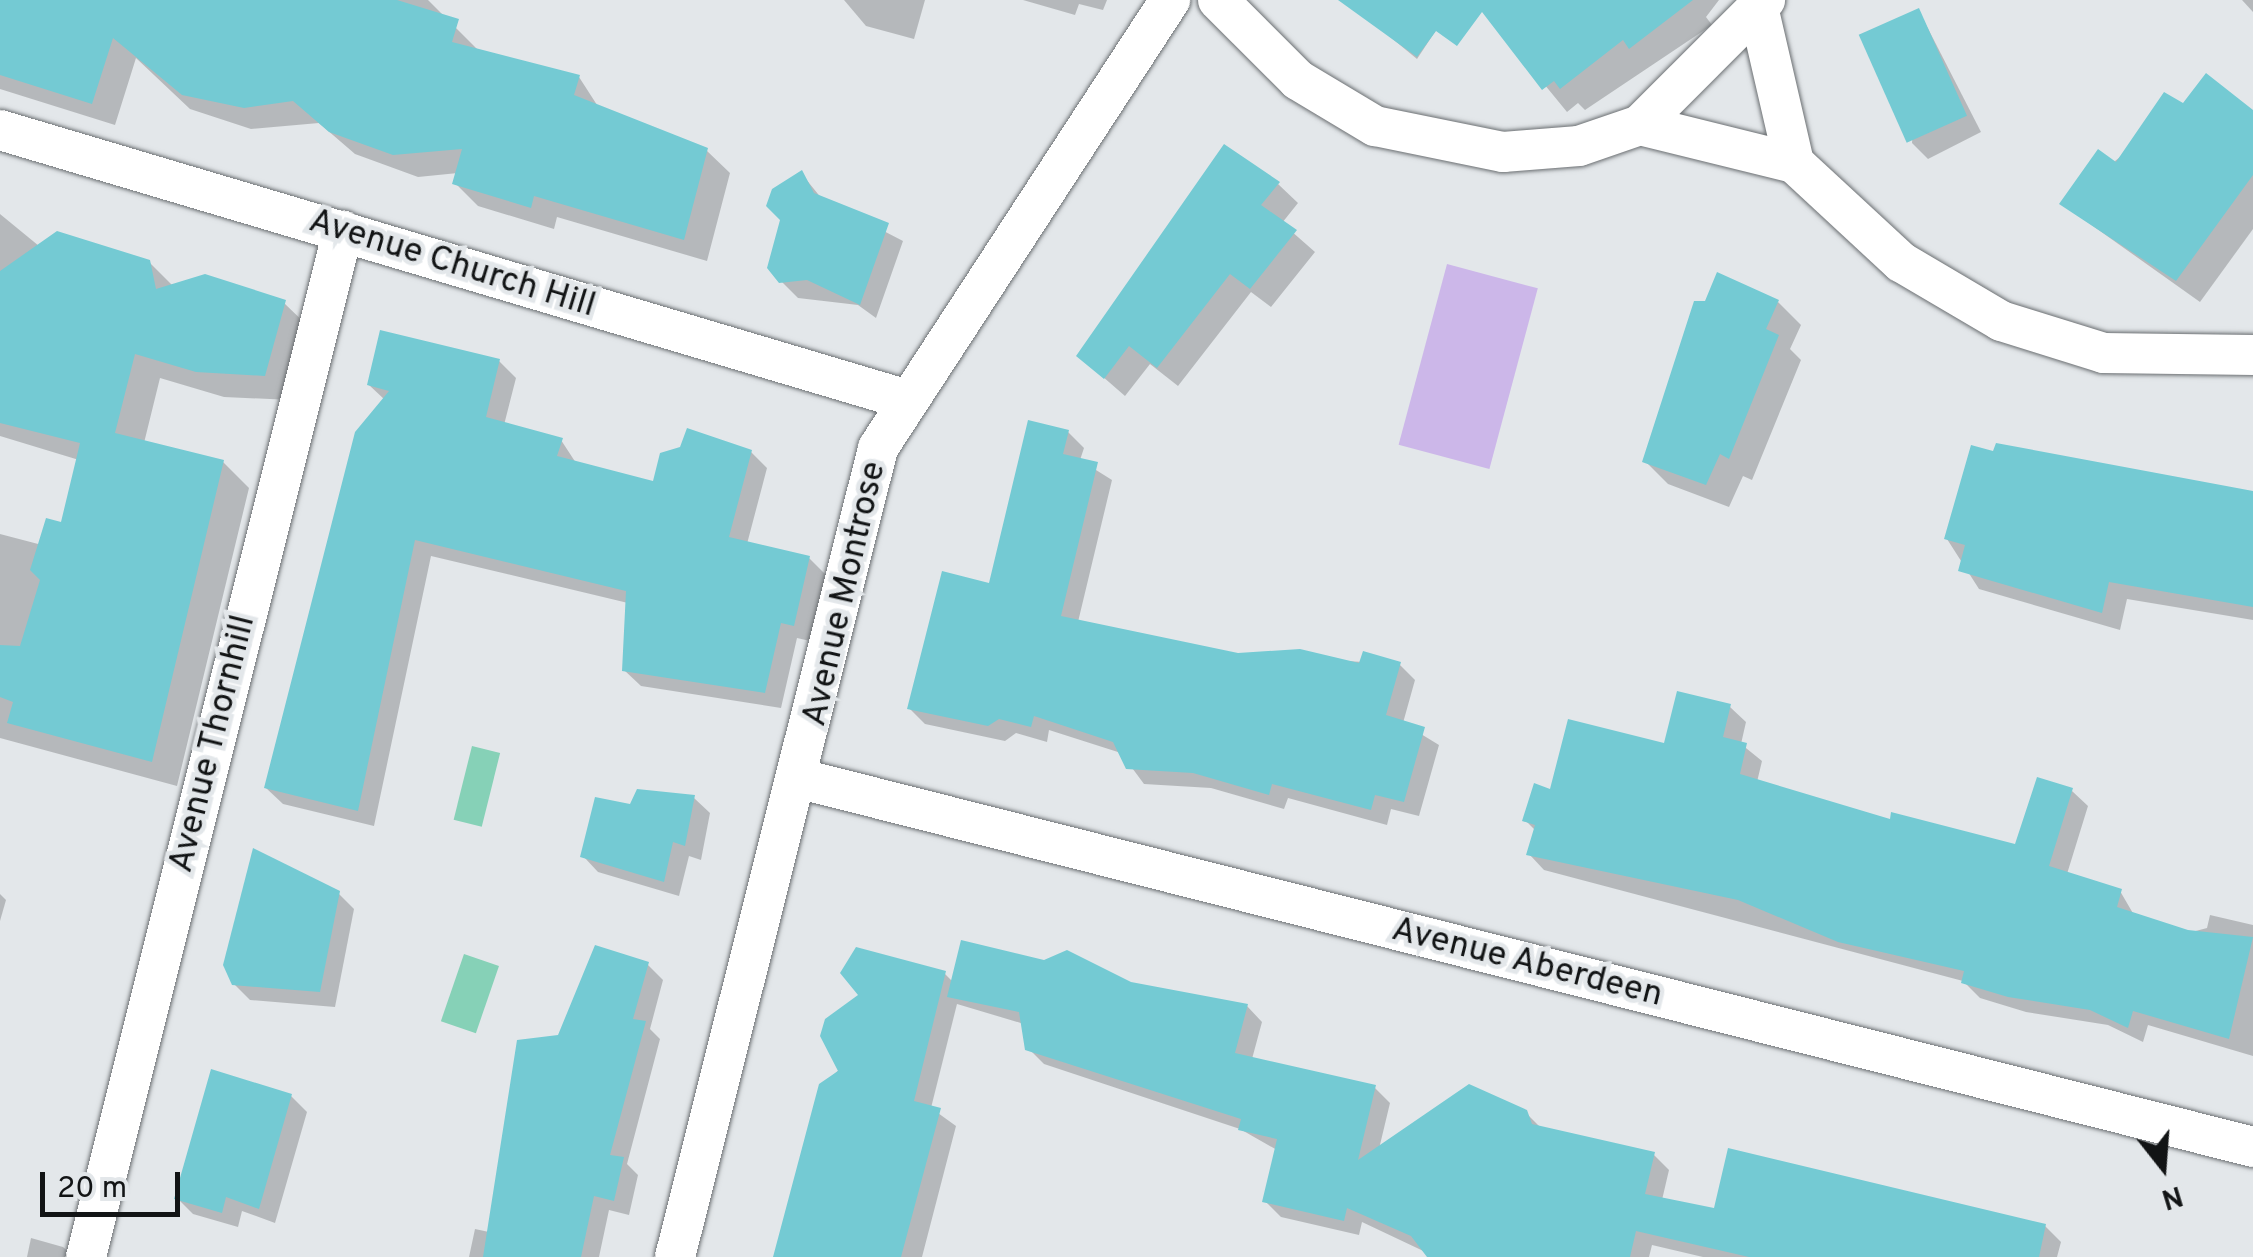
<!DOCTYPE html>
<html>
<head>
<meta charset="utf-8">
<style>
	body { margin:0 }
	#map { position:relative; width:2253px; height:1257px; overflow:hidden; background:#e3e7ea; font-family:Overpass,sans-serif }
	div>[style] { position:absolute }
	.green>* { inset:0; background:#ccb7e9; transform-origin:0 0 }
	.water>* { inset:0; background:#86d1b7; transform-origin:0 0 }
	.shadow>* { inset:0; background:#0003 }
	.building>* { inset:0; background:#74cad3; transform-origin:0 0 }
	.roads { filter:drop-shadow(0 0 2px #6b6f72) drop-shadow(0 0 2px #6b6f72) }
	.minor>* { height:40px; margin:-20px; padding:0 20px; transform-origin:20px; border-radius:20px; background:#fff }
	span { translate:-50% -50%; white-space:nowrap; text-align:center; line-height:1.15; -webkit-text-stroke:9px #e3e7ea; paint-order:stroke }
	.street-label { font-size:35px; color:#121415 }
	.north { position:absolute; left:2113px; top:1117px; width:100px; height:100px; -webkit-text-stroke:8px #e3e7ea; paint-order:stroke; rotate:163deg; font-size:28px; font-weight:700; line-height:40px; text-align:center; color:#121415 }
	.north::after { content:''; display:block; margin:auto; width:35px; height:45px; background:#121415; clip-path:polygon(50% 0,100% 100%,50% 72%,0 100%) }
	.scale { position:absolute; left:40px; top:1172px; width:140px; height:45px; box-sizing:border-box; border:5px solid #121415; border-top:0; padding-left:12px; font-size:30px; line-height:35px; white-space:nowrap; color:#121415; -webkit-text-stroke:8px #e3e7ea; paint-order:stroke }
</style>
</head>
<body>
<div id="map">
	<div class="green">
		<div style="left:1447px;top:264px;width:94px;height:187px;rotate:15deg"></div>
	</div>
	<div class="water">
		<div style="left:472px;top:746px;width:29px;height:76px;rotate:14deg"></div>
		<div style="left:464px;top:954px;width:37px;height:71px;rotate:19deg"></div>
	</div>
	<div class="shadow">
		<div style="clip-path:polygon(0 0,428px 0,479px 51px,579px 77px,599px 108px,706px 150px,730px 173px,707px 261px,557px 217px,554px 229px,478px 206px,455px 183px,458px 173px,418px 177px,355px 154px,319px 123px,251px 129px,190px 109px,136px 58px,115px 125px,0 89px)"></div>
		<div style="clip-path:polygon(844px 0,925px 0,914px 39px,866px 26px)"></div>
		<div style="clip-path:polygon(1023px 0,1107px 0,1103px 10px,1079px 4px,1075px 15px)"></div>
		<div style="clip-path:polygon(1362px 0,1456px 0,1417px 59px,1366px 17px)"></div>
		<div style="clip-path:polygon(1510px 0,1719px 0,1706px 17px,1712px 25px,1585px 110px,1578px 103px,1567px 112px,1490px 18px)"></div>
		<div style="clip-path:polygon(2253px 0,2253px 12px,2242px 0)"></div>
		<div style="clip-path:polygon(1919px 11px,1981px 132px,1928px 159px,1912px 143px)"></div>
		<div style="clip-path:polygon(2183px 106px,2253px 113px,2253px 229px,2200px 302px,2062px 204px)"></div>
		<div style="clip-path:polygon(801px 173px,822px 199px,903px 241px,876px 318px,858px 305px,798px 298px,781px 281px,782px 219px)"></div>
		<div style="clip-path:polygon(1278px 184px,1298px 203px,1282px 223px,1315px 252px,1271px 307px,1251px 292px,1178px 386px,1150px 364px,1125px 396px,1079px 356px)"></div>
		<div style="clip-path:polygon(0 214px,39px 246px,149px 262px,173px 286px,284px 303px,310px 328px,291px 400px,224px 397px,160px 378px,144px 443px,223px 462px,249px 488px,177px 786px,0 738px,0 534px,42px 545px,63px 525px,79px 460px,0 436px)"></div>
		<div style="clip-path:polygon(1778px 302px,1801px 325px,1790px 349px,1801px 360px,1752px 480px,1743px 476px,1729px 507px,1668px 484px,1645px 461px)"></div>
		<div style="clip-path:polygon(499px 361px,516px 378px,504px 425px,561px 440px,576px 463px,655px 484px,751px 452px,767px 468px,747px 544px,809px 558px,826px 575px,810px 641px,797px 638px,781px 708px,641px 686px,624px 670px,628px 603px,431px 556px,374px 826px,283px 804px,266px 788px,385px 400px,369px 385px)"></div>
		<div style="clip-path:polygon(1068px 432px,1084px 448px,1080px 460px,1112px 480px,1078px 622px,1238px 655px,1399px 664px,1415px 680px,1403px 723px,1439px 745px,1419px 816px,1391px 809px,1387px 825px,1288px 798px,1284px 809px,1211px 788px,1144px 784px,1121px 753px,1049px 730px,1047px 742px,1016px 733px,1005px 741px,925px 724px,910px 709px,991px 587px)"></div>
		<div style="clip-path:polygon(2253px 500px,2253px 620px,2127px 599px,2120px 630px,1979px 589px,1947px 539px)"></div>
		<div style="clip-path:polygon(1730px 707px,1746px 722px,1741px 744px,1762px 761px,1757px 782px,1891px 822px,2017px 847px,2072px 791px,2088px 806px,2067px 874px,2120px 891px,2134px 915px,2188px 933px,2207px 928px,2210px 915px,2253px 925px,2253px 1056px,2148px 1025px,2143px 1042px,2108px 1025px,2026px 1012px,1980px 998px,1963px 981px,1544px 870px,1529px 854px,1536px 831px,1525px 820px,1552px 792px,1666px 746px)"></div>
		<div style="clip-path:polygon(694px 798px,710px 813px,701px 860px,689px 856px,679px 896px,598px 872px,583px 856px,632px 807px)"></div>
		<div style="clip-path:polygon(338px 893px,354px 909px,335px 1007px,250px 1000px,234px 984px)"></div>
		<div style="clip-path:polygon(0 894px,6px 900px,0 921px)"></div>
		<div style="clip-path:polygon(647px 964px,663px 980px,650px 1029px,660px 1039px,627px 1164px,638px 1175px,629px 1215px,609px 1210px,599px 1257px,469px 1257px,475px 1229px,489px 1232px,560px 1038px)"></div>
		<div style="clip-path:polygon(945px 974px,953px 982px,1131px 984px,1247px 1006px,1262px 1022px,1252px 1059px,1375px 1088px,1390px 1103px,1379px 1149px,1525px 1112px,1542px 1129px,1653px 1154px,1669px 1170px,1662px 1200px,1716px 1211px,2045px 1226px,2061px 1242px,2057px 1257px,1703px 1257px,1652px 1245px,1649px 1257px,1436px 1257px,1362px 1222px,1359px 1235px,1281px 1217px,1265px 1201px,1277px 1150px,1240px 1129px,1044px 1064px,1028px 1048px,1024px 1024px,957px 1004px,931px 1108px,956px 1126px,922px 1257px,783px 1257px,777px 1250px,821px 1086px)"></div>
		<div style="clip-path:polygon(291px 1096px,307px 1112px,275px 1223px,242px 1211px,238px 1227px,193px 1214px,177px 1198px)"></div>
		<div style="clip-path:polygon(31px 1238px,63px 1247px,74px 1257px,27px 1257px)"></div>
	</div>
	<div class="building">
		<div style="clip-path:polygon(0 0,397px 0,459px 19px,452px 42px,580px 75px,574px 95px,708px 148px,684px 240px,534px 196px,531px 208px,452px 184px,462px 149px,393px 155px,329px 132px,293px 101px,244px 108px,182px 95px,113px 38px,92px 104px,0 75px)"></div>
		<div style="clip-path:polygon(1338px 0,1693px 0,1629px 49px,1623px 40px,1560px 89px,1554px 81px,1542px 90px,1482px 12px,1457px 46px,1436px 31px,1417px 57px)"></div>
		<div style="left:1919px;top:8px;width:118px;height:66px;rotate:66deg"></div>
		<div style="clip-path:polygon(2206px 73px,2253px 110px,2253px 175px,2176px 281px,2059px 204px,2098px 149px,2116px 162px,2164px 92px,2183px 103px)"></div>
		<div style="clip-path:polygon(1224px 144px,1280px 182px,1261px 205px,1297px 230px,1250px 289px,1230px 274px,1157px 368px,1129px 346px,1104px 379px,1076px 356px)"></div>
		<div style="clip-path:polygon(802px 170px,814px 193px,889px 223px,860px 305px,807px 280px,779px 283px,767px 268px,780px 220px,766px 206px,772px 189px)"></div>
		<div style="clip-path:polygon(57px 231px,150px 260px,156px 289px,205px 274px,286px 300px,265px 376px,196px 372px,135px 354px,115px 433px,224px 460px,152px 762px,7px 723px,13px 702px,0 697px,0 645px,20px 646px,40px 580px,30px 570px,46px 518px,61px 522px,80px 443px,0 423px,0 271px)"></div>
		<div style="clip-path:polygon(1717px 272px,1779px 300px,1766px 329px,1779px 335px,1729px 459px,1720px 454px,1706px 485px,1642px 462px,1694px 301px,1705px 301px)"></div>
		<div style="clip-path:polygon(380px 330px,500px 359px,486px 417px,563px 438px,557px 456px,653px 481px,660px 453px,680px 447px,687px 428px,752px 450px,729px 537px,810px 556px,794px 626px,781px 623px,765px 693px,622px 671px,626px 591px,415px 540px,358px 811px,264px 788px,355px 432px,389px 391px,367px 385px)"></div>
		<div style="clip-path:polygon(1028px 420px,1069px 430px,1063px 454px,1098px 462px,1061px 616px,1238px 653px,1300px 649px,1359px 663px,1363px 651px,1401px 662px,1386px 715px,1425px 727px,1404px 802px,1375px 795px,1371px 810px,1272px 784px,1269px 795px,1193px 773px,1126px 769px,1113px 742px,1034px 716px,1031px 727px,999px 719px,988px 726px,907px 709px,942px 571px,989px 583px)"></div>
		<div style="clip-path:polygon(1996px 443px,2253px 491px,2253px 607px,2109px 582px,2102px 613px,1958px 571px,1965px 545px,1944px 539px,1971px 445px,1993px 451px)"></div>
		<div style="clip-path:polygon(1677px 691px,1731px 704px,1723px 737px,1747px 743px,1740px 774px,1890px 819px,1891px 812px,2015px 844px,2037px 777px,2073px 788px,2049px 866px,2122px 889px,2117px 907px,2188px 930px,2253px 937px,2229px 1039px,2133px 1011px,2128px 1028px,2090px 1010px,2008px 997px,1961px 983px,1964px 971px,1838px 942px,1738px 900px,1526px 855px,1535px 825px,1522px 821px,1534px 783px,1550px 789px,1568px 719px,1664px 743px)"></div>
		<div style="clip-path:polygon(637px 789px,695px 795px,685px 846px,673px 842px,664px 882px,580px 857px,595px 797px,630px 804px)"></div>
		<div style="clip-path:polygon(253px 848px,340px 891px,320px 992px,232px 985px,223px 965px)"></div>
		<div style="clip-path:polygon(961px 940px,1044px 960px,1067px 950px,1131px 982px,1248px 1004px,1235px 1053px,1376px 1085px,1358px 1160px,1469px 1084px,1527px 1110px,1532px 1124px,1655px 1152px,1645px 1194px,1714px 1208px,1728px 1148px,2046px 1224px,2039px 1257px,1749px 1257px,1636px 1231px,1630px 1257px,1427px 1257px,1411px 1236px,1347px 1208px,1344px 1221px,1262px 1202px,1277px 1139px,1238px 1130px,1241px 1119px,1025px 1050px,1019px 1012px,947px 997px)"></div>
		<div style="clip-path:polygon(595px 945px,649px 962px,633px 1019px,646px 1021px,610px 1155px,624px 1157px,614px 1201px,594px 1196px,581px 1257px,483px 1257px,517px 1040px,558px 1035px)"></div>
		<div style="clip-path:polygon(856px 947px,946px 971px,914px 1101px,941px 1108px,901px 1257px,773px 1257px,819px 1084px,838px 1071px,820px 1036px,825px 1019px,858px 995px,840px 973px)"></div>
		<div style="clip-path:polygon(211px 1069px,292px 1094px,259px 1209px,226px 1197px,222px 1213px,174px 1199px)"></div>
	</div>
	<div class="roads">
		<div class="minor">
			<div style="left:1218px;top:0;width:113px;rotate:45deg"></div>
			<div style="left:1298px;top:80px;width:90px;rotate:30.9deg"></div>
			<div style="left:1375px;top:126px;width:131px;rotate:11.5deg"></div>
			<div style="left:1503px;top:152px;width:76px;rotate:-4.5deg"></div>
			<div style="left:1579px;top:146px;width:65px;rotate:-19deg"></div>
			<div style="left:1640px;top:125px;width:159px;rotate:13.9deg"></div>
			<div style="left:1794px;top:163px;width:146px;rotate:42.8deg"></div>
			<div style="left:1901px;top:262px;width:116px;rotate:30.5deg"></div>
			<div style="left:2001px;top:321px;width:108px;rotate:17.3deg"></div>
			<div style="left:2104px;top:353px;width:149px;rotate:0.8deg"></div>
			<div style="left:1759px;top:11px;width:156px;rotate:77deg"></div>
			<div style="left:1640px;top:125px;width:177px;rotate:-45deg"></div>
			<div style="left:0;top:130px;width:943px;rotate:16.57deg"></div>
			<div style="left:801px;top:779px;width:1498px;rotate:14.22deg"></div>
			<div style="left:86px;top:1257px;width:1058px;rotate:-75.94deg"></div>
			<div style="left:675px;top:1257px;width:834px;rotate:-75.91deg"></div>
			<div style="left:878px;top:448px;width:535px;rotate:-56.9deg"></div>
		</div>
	</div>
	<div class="street-label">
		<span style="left:452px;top:264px;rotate:17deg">Avenue Church Hill</span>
		<span style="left:845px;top:594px;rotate:-77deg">Avenue Montrose</span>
		<span style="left:213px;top:744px;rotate:-76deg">Avenue Thornhill</span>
		<span style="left:1527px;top:963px;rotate:14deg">Avenue Aberdeen</span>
	</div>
	<div class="north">N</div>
	<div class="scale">20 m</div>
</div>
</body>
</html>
